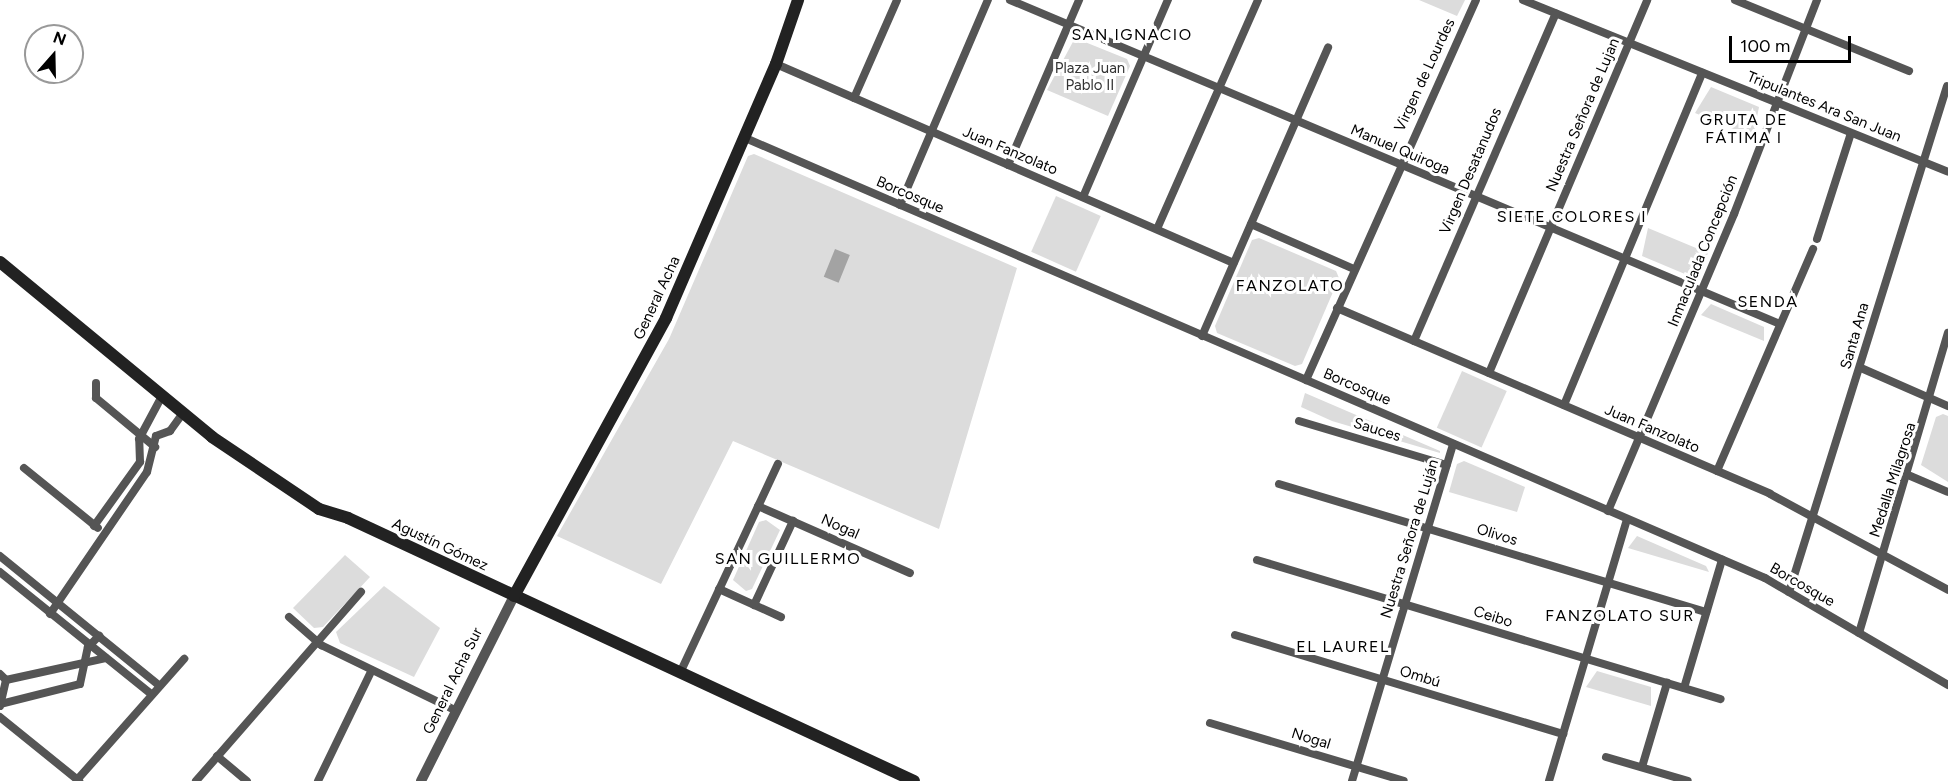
<!DOCTYPE html>
<html>
<head>
<meta charset="utf-8">
<style>
	body { margin:0 }
	#map { position:relative; width:1948px; height:781px; overflow:hidden; background:#fff; font-family:Figtree,sans-serif }
	div>[style] { position:absolute }
	.green>* { inset:0; background:#dcdcdc; transform-origin:0 0 }
	.water>* { inset:0; background:#a3a3a3; transform-origin:0 0 }
	.minor>* { height:8px; margin:-4px; padding:0 4px; transform-origin:4px; border-radius:4px; background:#555 }
	.tertiary>* { height:10px; margin:-5px; padding:0 5px; transform-origin:5px; border-radius:5px; background:#555 }
	.secondary>* { height:12px; margin:-6px; padding:0 6px; transform-origin:6px; border-radius:6px; background:#222 }
	span { translate:-50% -50%; white-space:nowrap; text-align:center; line-height:1.15; -webkit-text-stroke:6px #fff; paint-order:stroke }
	.park-label { font-size:15px; color:#333 }
	.street-label { font-size:15px; color:#000 }
	.neighbourhood-label { font-size:16px; color:#000; letter-spacing:1.5px }
	.north { position:absolute; left:24px; top:24px; width:60px; height:60px; box-sizing:border-box; background:#fff; border:2px solid #999; border-radius:50%; rotate:20deg; font-size:16px; font-weight:700; line-height:24px; text-align:center; color:#000 }
	.north::after { content:''; display:block; margin:auto; width:21px; height:27px; background:#000; clip-path:polygon(50% 0,100% 100%,50% 72%,0 100%) }
	.scale { position:absolute; left:1729px; top:36px; width:122px; height:27px; box-sizing:border-box; border:3px solid #000; border-top:0; padding-left:8px; font-size:18px; line-height:21px; white-space:nowrap; color:#000; -webkit-text-stroke:4px #fff; paint-order:stroke }
</style>
</head>
<body>
<div id="map">
	<div class="green">
		<div style="clip-path:polygon(1419px 0,1465px 0,1457px 16px)"></div>
		<div style="clip-path:polygon(1075px 38px,1127px 59px,1130px 66px,1108px 116px,1047px 90px)"></div>
		<div style="clip-path:polygon(1711px 87px,1759px 107px,1753px 137px,1695px 113px)"></div>
		<div style="clip-path:polygon(754px 154px,1017px 268px,939px 529px,733px 441px,661px 584px,557px 536px,669px 339px,748px 156px)"></div>
		<div style="left:1056px;top:196px;width:49px;height:61px;rotate:24deg"></div>
		<div style="clip-path:polygon(1648px 228px,1708px 253px,1699px 275px,1692px 277px,1642px 256px)"></div>
		<div style="clip-path:polygon(1259px 238px,1336px 271px,1339px 278px,1302px 364px,1295px 366px,1217px 333px,1215px 326px,1252px 240px)"></div>
		<div style="clip-path:polygon(1711px 304px,1764px 327px,1764px 341px,1701px 315px)"></div>
		<div style="left:1462px;top:371px;width:49px;height:62px;rotate:24deg"></div>
		<div style="clip-path:polygon(1305px 393px,1440px 451px,1440px 453px,1332px 421px,1301px 407px)"></div>
		<div style="clip-path:polygon(1943px 414px,1948px 416px,1948px 482px,1921px 465px,1936px 417px)"></div>
		<div style="clip-path:polygon(1464px 461px,1525px 487px,1517px 512px,1449px 492px,1457px 464px)"></div>
		<div style="clip-path:polygon(766px 520px,780px 530px,752px 589px,746px 591px,733px 580px,759px 522px)"></div>
		<div style="clip-path:polygon(1637px 536px,1706px 566px,1709px 572px,1628px 548px)"></div>
		<div style="clip-path:polygon(345px 555px,370px 577px,323px 627px,314px 628px,293px 608px)"></div>
		<div style="clip-path:polygon(384px 586px,440px 628px,414px 677px,340px 643px,336px 632px)"></div>
		<div style="clip-path:polygon(1597px 671px,1651px 687px,1651px 706px,1586px 687px)"></div>
	</div>
	<div class="water">
		<div style="left:835px;top:249px;width:16px;height:30px;rotate:22deg"></div>
	</div>
	<div class="minor">
		<div style="left:1010px;top:0;width:835px;rotate:22.82deg"></div>
		<div style="left:1523px;top:0;width:458px;rotate:22deg"></div>
		<div style="left:1735px;top:0;width:188px;rotate:22.2deg"></div>
		<div style="left:776px;top:64px;width:499px;rotate:23.5deg"></div>
		<div style="left:854px;top:98px;width:107px;rotate:-66.3deg"></div>
		<div style="left:743px;top:137px;width:1113px;rotate:23.34deg"></div>
		<div style="left:1765px;top:578px;width:212px;rotate:30.3deg"></div>
		<div style="left:1008px;top:165px;width:180px;rotate:-66.7deg"></div>
		<div style="left:1083px;top:197px;width:215px;rotate:-66.7deg"></div>
		<div style="left:900px;top:205px;width:223px;rotate:-66.8deg"></div>
		<div style="left:1251px;top:224px;width:112px;rotate:23.6deg"></div>
		<div style="left:1157px;top:229px;width:250px;rotate:-66.2deg"></div>
		<div style="left:1817px;top:239px;width:111px;rotate:-72.2deg"></div>
		<div style="left:1337px;top:308px;width:471px;rotate:23.2deg"></div>
		<div style="left:1770px;top:494px;width:202px;rotate:28.3deg"></div>
		<div style="left:1202px;top:336px;width:315px;rotate:-66.4deg"></div>
		<div style="left:1414px;top:341px;width:357px;rotate:-66.6deg"></div>
		<div style="left:1861px;top:368px;width:95px;rotate:23.6deg"></div>
		<div style="left:1489px;top:373px;width:405px;rotate:-67deg"></div>
		<div style="left:1306px;top:380px;width:416px;rotate:-65.9deg"></div>
		<div style="left:96px;top:383px;width:15px;rotate:90deg"></div>
		<div style="left:96px;top:398px;width:77px;rotate:39.7deg"></div>
		<div style="left:1564px;top:405px;width:360px;rotate:-67.4deg"></div>
		<div style="left:1299px;top:421px;width:154px;rotate:16.6deg"></div>
		<div style="left:24px;top:468px;width:95px;rotate:39deg"></div>
		<div style="left:1717px;top:471px;width:242px;rotate:-66.6deg"></div>
		<div style="left:1908px;top:475px;width:43px;rotate:23deg"></div>
		<div style="left:1279px;top:484px;width:446px;rotate:16.7deg"></div>
		<div style="left:758px;top:506px;width:166px;rotate:23.8deg"></div>
		<div style="left:1608px;top:511px;width:323px;rotate:-67deg"></div>
		<div style="left:1734px;top:214px;width:230px;rotate:-68.8deg"></div>
		<div style="left:94px;top:526px;width:79px;rotate:-54.3deg"></div>
		<div style="left:140px;top:462px;width:23px;rotate:-92deg"></div>
		<div style="left:139px;top:439px;width:49px;rotate:-61.9deg"></div>
		<div style="left:0;top:556px;width:205px;rotate:39.1deg"></div>
		<div style="left:1257px;top:560px;width:484px;rotate:16.7deg"></div>
		<div style="left:0;top:572px;width:194px;rotate:38.9deg"></div>
		<div style="left:719px;top:589px;width:68px;rotate:24.3deg"></div>
		<div style="left:1789px;top:592px;width:530px;rotate:-72.66deg"></div>
		<div style="left:754px;top:605px;width:93px;rotate:-65.1deg"></div>
		<div style="left:50px;top:614px;width:172px;rotate:-55.7deg"></div>
		<div style="left:147px;top:472px;width:37px;rotate:-76deg"></div>
		<div style="left:156px;top:436px;width:15px;rotate:-20deg"></div>
		<div style="left:170px;top:431px;width:22px;rotate:-54deg"></div>
		<div style="left:289px;top:617px;width:43px;rotate:41.2deg"></div>
		<div style="left:321px;top:645px;width:149px;rotate:25.9deg"></div>
		<div style="left:1859px;top:633px;width:313px;rotate:-73.5deg"></div>
		<div style="left:1235px;top:635px;width:343px;rotate:16.8deg"></div>
		<div style="left:680px;top:673px;width:231px;rotate:-64.9deg"></div>
		<div style="left:0;top:674px;width:8px;rotate:45deg"></div>
		<div style="left:6px;top:680px;width:102px;rotate:-12.4deg"></div>
		<div style="left:1684px;top:688px;width:134px;rotate:-73.5deg"></div>
		<div style="left:0;top:704px;width:82px;rotate:-14deg"></div>
		<div style="left:80px;top:684px;width:38px;rotate:-78deg"></div>
		<div style="left:88px;top:647px;width:16px;rotate:-45deg"></div>
		<div style="left:0;top:706px;width:27px;rotate:-77deg"></div>
		<div style="left:0;top:717px;width:102px;rotate:39deg"></div>
		<div style="left:1210px;top:723px;width:202px;rotate:16.6deg"></div>
		<div style="left:217px;top:756px;width:39px;rotate:40deg"></div>
		<div style="left:1606px;top:757px;width:85px;rotate:16.3deg"></div>
		<div style="left:1642px;top:767px;width:88px;rotate:-73.4deg"></div>
		<div style="left:77px;top:780px;width:162px;rotate:-48.5deg"></div>
		<div style="left:196px;top:781px;width:251px;rotate:-48.9deg"></div>
		<div style="left:318px;top:781px;width:123px;rotate:-64.1deg"></div>
		<div style="left:1352px;top:781px;width:352px;rotate:-73.3deg"></div>
		<div style="left:1549px;top:781px;width:273px;rotate:-73.4deg"></div>
	</div>
	<div class="tertiary">
		<div style="left:421px;top:781px;width:207px;rotate:-63.3deg"></div>
	</div>
	<div class="secondary">
		<div style="left:0;top:262px;width:275px;rotate:39.5deg"></div>
		<div style="left:212px;top:437px;width:129px;rotate:33.9deg"></div>
		<div style="left:319px;top:509px;width:30px;rotate:17deg"></div>
		<div style="left:348px;top:518px;width:624px;rotate:24.92deg"></div>
		<div style="left:514px;top:596px;width:317px;rotate:-61.3deg"></div>
		<div style="left:666px;top:318px;width:277px;rotate:-66.6deg"></div>
		<div style="left:776px;top:64px;width:68px;rotate:-71deg"></div>
	</div>
	<div class="park-label">
		<span style="left:1090px;top:77px">Plaza Juan<br>Pablo II</span>
	</div>
	<div class="street-label">
		<span style="left:1425px;top:75px;rotate:-65deg">Virgen de Lourdes</span>
		<span style="left:1824px;top:107px;rotate:22deg">Tripulantes Ara San Juan</span>
		<span style="left:1583px;top:115px;rotate:-67deg">Nuestra Señora de Lujan</span>
		<span style="left:1400px;top:150px;rotate:23deg">Manuel Quiroga</span>
		<span style="left:1010px;top:151px;rotate:23deg">Juan Fanzolato</span>
		<span style="left:1471px;top:171px;rotate:-67deg">Virgen Desatanudos</span>
		<span style="left:910px;top:195px;rotate:23deg">Borcosque</span>
		<span style="left:1703px;top:251px;rotate:-68deg">Inmaculada Concepción</span>
		<span style="left:657px;top:298px;rotate:-65deg">General Acha</span>
		<span style="left:1855px;top:336px;rotate:-74deg">Santa Ana</span>
		<span style="left:1357px;top:387px;rotate:23deg">Borcosque</span>
		<span style="left:1652px;top:429px;rotate:23deg">Juan Fanzolato</span>
		<span style="left:1377px;top:430px;rotate:17deg">Sauces</span>
		<span style="left:1893px;top:480px;rotate:-72deg">Medalla Milagrosa</span>
		<span style="left:840px;top:527px;rotate:24deg">Nogal</span>
		<span style="left:1497px;top:535px;rotate:17deg">Olivos</span>
		<span style="left:1410px;top:539px;rotate:-73deg">Nuestra Señora de Luján</span>
		<span style="left:440px;top:545px;rotate:25deg">Agustín Gómez</span>
		<span style="left:1802px;top:585px;rotate:30deg">Borcosque</span>
		<span style="left:1493px;top:617px;rotate:17deg">Ceibo</span>
		<span style="left:1420px;top:677px;rotate:17deg">Ombú</span>
		<span style="left:453px;top:681px;rotate:-64deg">General Acha Sur</span>
		<span style="left:1311px;top:739px;rotate:17deg">Nogal</span>
	</div>
	<div class="neighbourhood-label">
		<span style="left:1132px;top:35px">SAN IGNACIO</span>
		<span style="left:1744px;top:129px">GRUTA DE<br>FÁTIMA I</span>
		<span style="left:1572px;top:217px">SIETE COLORES I</span>
		<span style="left:1290px;top:286px">FANZOLATO</span>
		<span style="left:1768px;top:302px">SENDA</span>
		<span style="left:788px;top:559px">SAN GUILLERMO</span>
		<span style="left:1620px;top:616px">FANZOLATO SUR</span>
		<span style="left:1343px;top:647px">EL LAUREL</span>
	</div>
	<div class="north">N</div>
	<div class="scale">100 m</div>
</div>
</body>
</html>
